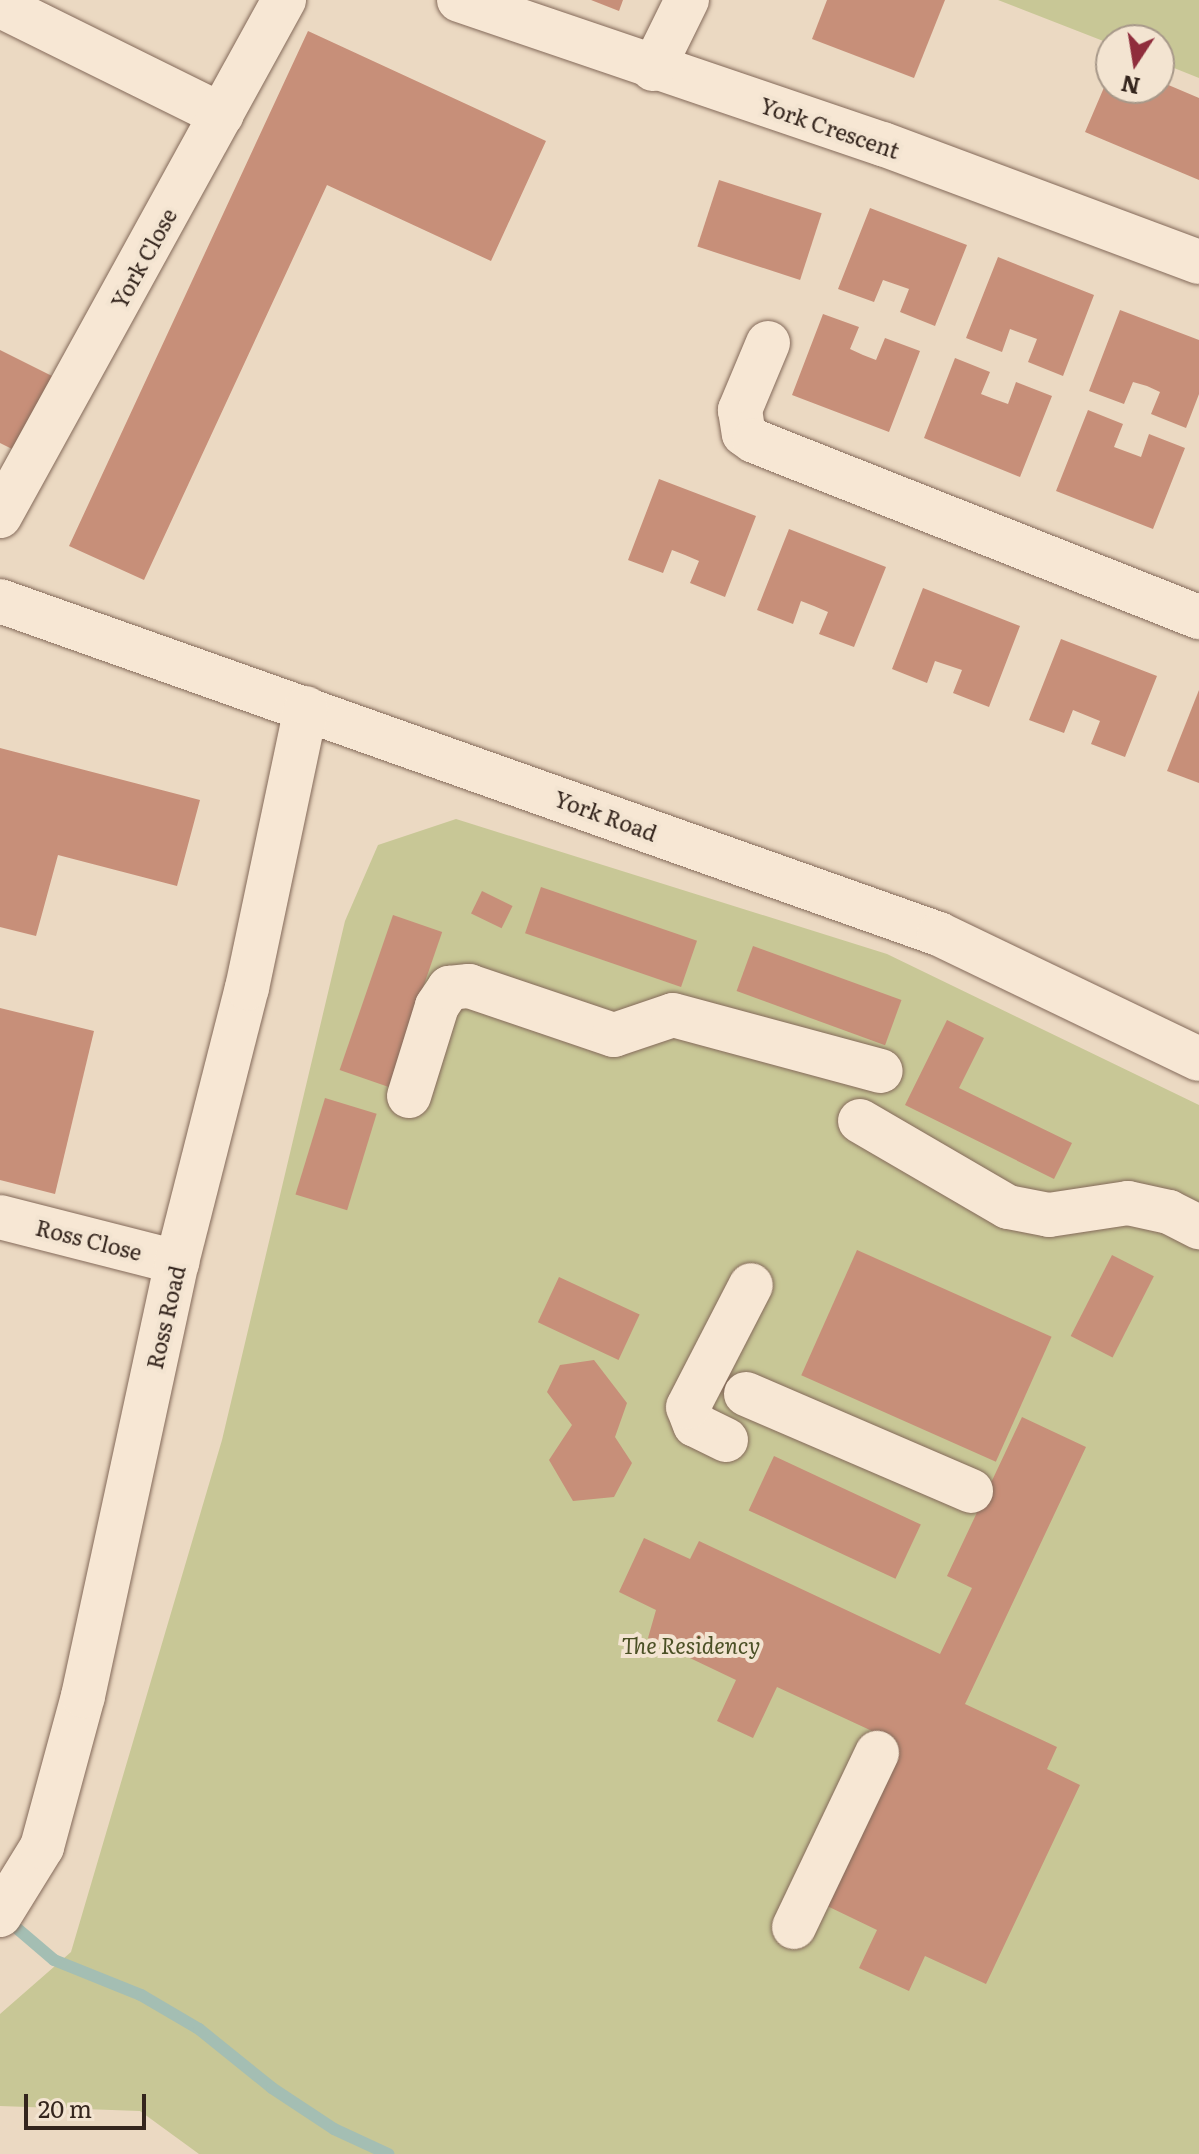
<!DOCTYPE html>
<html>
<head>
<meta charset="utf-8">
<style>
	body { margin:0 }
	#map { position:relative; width:1199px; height:2154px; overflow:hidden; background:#ebd9c2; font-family:Literata,serif }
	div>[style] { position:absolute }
	.green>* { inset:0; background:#c8c796 }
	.stream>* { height:12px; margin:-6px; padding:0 6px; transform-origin:6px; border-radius:6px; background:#a4beb3 }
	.building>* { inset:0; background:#c78f79; transform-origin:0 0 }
	.roads { filter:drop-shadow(0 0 2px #846a5a) drop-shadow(0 0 2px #846a5a) }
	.minor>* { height:44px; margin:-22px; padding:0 22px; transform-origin:22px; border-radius:22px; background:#f7e7d4 }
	span { translate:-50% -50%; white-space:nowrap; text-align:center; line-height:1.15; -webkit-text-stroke:8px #f3e4d1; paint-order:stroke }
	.street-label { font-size:22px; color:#34251d }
	.park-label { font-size:22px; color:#4b5025; font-style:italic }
	.north { position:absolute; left:1095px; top:24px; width:80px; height:80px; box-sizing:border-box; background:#f3e4d1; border:2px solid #a79889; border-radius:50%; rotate:192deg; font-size:22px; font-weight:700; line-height:32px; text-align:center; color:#34251d }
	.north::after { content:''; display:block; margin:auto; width:28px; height:36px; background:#8f2d3c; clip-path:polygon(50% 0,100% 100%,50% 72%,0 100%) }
	.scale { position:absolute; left:24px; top:2094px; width:122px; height:36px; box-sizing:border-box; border:4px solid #34251d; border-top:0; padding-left:10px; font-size:24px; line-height:28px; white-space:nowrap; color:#34251d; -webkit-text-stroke:6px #f3e4d1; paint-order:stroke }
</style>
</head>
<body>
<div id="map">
	<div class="green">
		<div style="clip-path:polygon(998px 0,1199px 0,1199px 78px,1159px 62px,1159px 40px,1111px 44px)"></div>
		<div style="clip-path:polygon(456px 819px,887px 954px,1199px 1105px,1199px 2154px,199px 2154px,140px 2111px,0 2106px,0 2014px,71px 1952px,222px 1440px,345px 921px,378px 845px)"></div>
	</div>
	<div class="stream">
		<div style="left:6px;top:1919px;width:63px;rotate:40.5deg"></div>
		<div style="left:54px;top:1960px;width:94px;rotate:21.9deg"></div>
		<div style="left:141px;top:1995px;width:67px;rotate:30.4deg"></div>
		<div style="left:199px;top:2029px;width:94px;rotate:38.9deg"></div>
		<div style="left:272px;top:2088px;width:74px;rotate:33.5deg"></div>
		<div style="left:334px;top:2129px;width:60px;rotate:24.8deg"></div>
	</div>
	<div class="building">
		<div style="clip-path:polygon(591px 0,623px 0,619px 11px)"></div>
		<div style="clip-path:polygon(827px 0,945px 0,914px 78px,812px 39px)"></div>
		<div style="clip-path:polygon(308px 31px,546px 141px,491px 261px,327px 185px,144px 580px,69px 546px)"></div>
		<div style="clip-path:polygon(1111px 71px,1111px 88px,1159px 88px,1159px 81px,1199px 98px,1199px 180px,1085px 132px)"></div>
		<div style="left:719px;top:180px;width:108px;height:70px;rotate:18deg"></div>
		<div style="clip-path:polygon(870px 208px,967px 245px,935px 326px,900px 312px,909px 289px,883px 280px,874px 302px,838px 289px)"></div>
		<div style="clip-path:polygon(998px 257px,1094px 295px,1063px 376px,1028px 362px,1037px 339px,1010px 329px,1002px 352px,966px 338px)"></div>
		<div style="clip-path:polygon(1120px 310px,1199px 340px,1199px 394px,1186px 428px,1151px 414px,1160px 392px,1147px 386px,1133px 382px,1124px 404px,1089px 391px)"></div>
		<div style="clip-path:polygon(823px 314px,859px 327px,850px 349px,863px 355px,876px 360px,885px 338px,920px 351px,889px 432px,792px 395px)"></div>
		<div style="clip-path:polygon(0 350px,66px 383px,28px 457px,0 443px)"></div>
		<div style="clip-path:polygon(955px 358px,990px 372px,981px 394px,994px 399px,1008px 404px,1016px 382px,1052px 396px,1020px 477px,924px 438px)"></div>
		<div style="clip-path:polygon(1088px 410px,1123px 424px,1114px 447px,1141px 457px,1149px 434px,1185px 448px,1153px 529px,1056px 491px)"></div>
		<div style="clip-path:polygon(659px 479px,756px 516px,725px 597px,690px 583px,699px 561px,685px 555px,672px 550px,663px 573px,628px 560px)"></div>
		<div style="clip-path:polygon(789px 529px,886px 567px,854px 647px,819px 634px,828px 612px,814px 606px,801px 601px,793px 624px,757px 610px)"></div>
		<div style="clip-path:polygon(923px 588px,1020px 626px,989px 707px,953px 693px,962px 670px,935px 661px,927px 683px,892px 669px)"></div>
		<div style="clip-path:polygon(1061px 639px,1157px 676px,1125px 757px,1091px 744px,1100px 721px,1073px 710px,1064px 733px,1029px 720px)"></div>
		<div style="clip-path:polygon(1199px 690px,1199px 783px,1167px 771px)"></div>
		<div style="clip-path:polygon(0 748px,200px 800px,177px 886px,58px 855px,36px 936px,0 927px)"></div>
		<div style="left:541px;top:887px;width:165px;height:49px;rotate:19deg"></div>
		<div style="left:482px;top:891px;width:34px;height:25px;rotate:26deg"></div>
		<div style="left:393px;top:915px;width:52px;height:164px;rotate:19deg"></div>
		<div style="left:753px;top:946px;width:158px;height:48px;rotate:20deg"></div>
		<div style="clip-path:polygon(0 1008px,94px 1031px,55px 1194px,0 1180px)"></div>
		<div style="clip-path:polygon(947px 1020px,984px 1038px,959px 1088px,1072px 1143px,1054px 1179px,905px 1105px)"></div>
		<div style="left:325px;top:1098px;width:54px;height:101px;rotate:17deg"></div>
		<div style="left:857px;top:1250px;width:213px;height:137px;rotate:24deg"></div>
		<div style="left:1112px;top:1255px;width:47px;height:91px;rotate:27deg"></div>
		<div style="left:559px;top:1277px;width:89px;height:50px;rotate:25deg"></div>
		<div style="clip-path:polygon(594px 1360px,627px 1403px,615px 1437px,632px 1463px,614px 1497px,573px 1501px,549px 1460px,572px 1425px,547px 1392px,560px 1365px)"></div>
		<div style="clip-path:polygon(1022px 1417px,1086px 1447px,965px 1704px,1057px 1747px,1047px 1769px,1080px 1785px,986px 1984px,925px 1956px,909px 1991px,859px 1968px,877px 1930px,823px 1904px,898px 1743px,777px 1687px,753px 1738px,717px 1721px,736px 1680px,648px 1638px,656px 1610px,619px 1592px,644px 1538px,690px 1559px,699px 1541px,940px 1654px,972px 1588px,947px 1576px)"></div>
		<div style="left:774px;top:1456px;width:162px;height:60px;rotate:25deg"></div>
	</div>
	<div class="roads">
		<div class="minor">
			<div style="left:459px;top:0;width:448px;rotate:18.8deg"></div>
			<div style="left:883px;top:144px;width:337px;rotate:20.5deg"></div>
			<div style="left:1px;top:6px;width:246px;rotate:26.3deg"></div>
			<div style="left:653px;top:69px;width:77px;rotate:-63.8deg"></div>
			<div style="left:768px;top:343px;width:73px;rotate:112.7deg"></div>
			<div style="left:740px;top:410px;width:24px;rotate:81deg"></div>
			<div style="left:744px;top:434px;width:12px;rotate:35deg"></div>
			<div style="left:754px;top:441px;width:479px;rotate:21.6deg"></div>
			<div style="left:0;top:516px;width:589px;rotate:-61.17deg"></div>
			<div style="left:0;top:601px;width:996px;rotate:19.53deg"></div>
			<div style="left:939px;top:934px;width:288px;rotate:25.7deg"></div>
			<div style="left:409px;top:1096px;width:94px;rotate:-72.7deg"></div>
			<div style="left:437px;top:1006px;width:22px;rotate:-56deg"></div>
			<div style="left:449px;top:988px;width:20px;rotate:-6deg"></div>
			<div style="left:469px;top:986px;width:153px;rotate:18.7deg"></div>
			<div style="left:614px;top:1035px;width:62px;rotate:-18.7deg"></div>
			<div style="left:673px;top:1015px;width:215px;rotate:15.1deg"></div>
			<div style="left:860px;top:1121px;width:171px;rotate:30.2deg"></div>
			<div style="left:1008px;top:1207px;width:42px;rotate:11deg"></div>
			<div style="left:1049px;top:1215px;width:80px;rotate:-8.6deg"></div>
			<div style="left:1128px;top:1203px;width:42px;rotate:12.4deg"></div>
			<div style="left:1169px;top:1212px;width:34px;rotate:27deg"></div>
			<div style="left:0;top:1217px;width:183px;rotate:14.3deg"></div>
			<div style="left:746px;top:1394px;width:245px;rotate:23.3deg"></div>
			<div style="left:726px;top:1440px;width:34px;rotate:-154deg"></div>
			<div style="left:695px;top:1425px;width:19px;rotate:-111deg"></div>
			<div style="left:688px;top:1407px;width:137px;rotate:-62.7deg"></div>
			<div style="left:0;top:1915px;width:80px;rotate:-58.3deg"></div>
			<div style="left:42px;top:1847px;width:156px;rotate:-74.8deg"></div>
			<div style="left:83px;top:1696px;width:444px;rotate:-77.8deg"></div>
			<div style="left:177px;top:1262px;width:283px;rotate:-75.7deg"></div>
			<div style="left:247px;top:988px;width:286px;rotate:-78.1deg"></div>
			<div style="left:794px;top:1927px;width:193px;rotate:-64.5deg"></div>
		</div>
	</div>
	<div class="street-label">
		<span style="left:830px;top:127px;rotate:19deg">York Crescent</span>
		<span style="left:143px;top:258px;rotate:-61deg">York Close</span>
		<span style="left:606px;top:815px;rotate:20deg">York Road</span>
		<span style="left:89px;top:1239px;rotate:14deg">Ross Close</span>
		<span style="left:165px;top:1317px;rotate:-77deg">Ross Road</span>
	</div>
	<div class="park-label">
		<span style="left:691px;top:1645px">The Residency</span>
	</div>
	<div class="north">N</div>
	<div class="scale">20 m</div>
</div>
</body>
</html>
